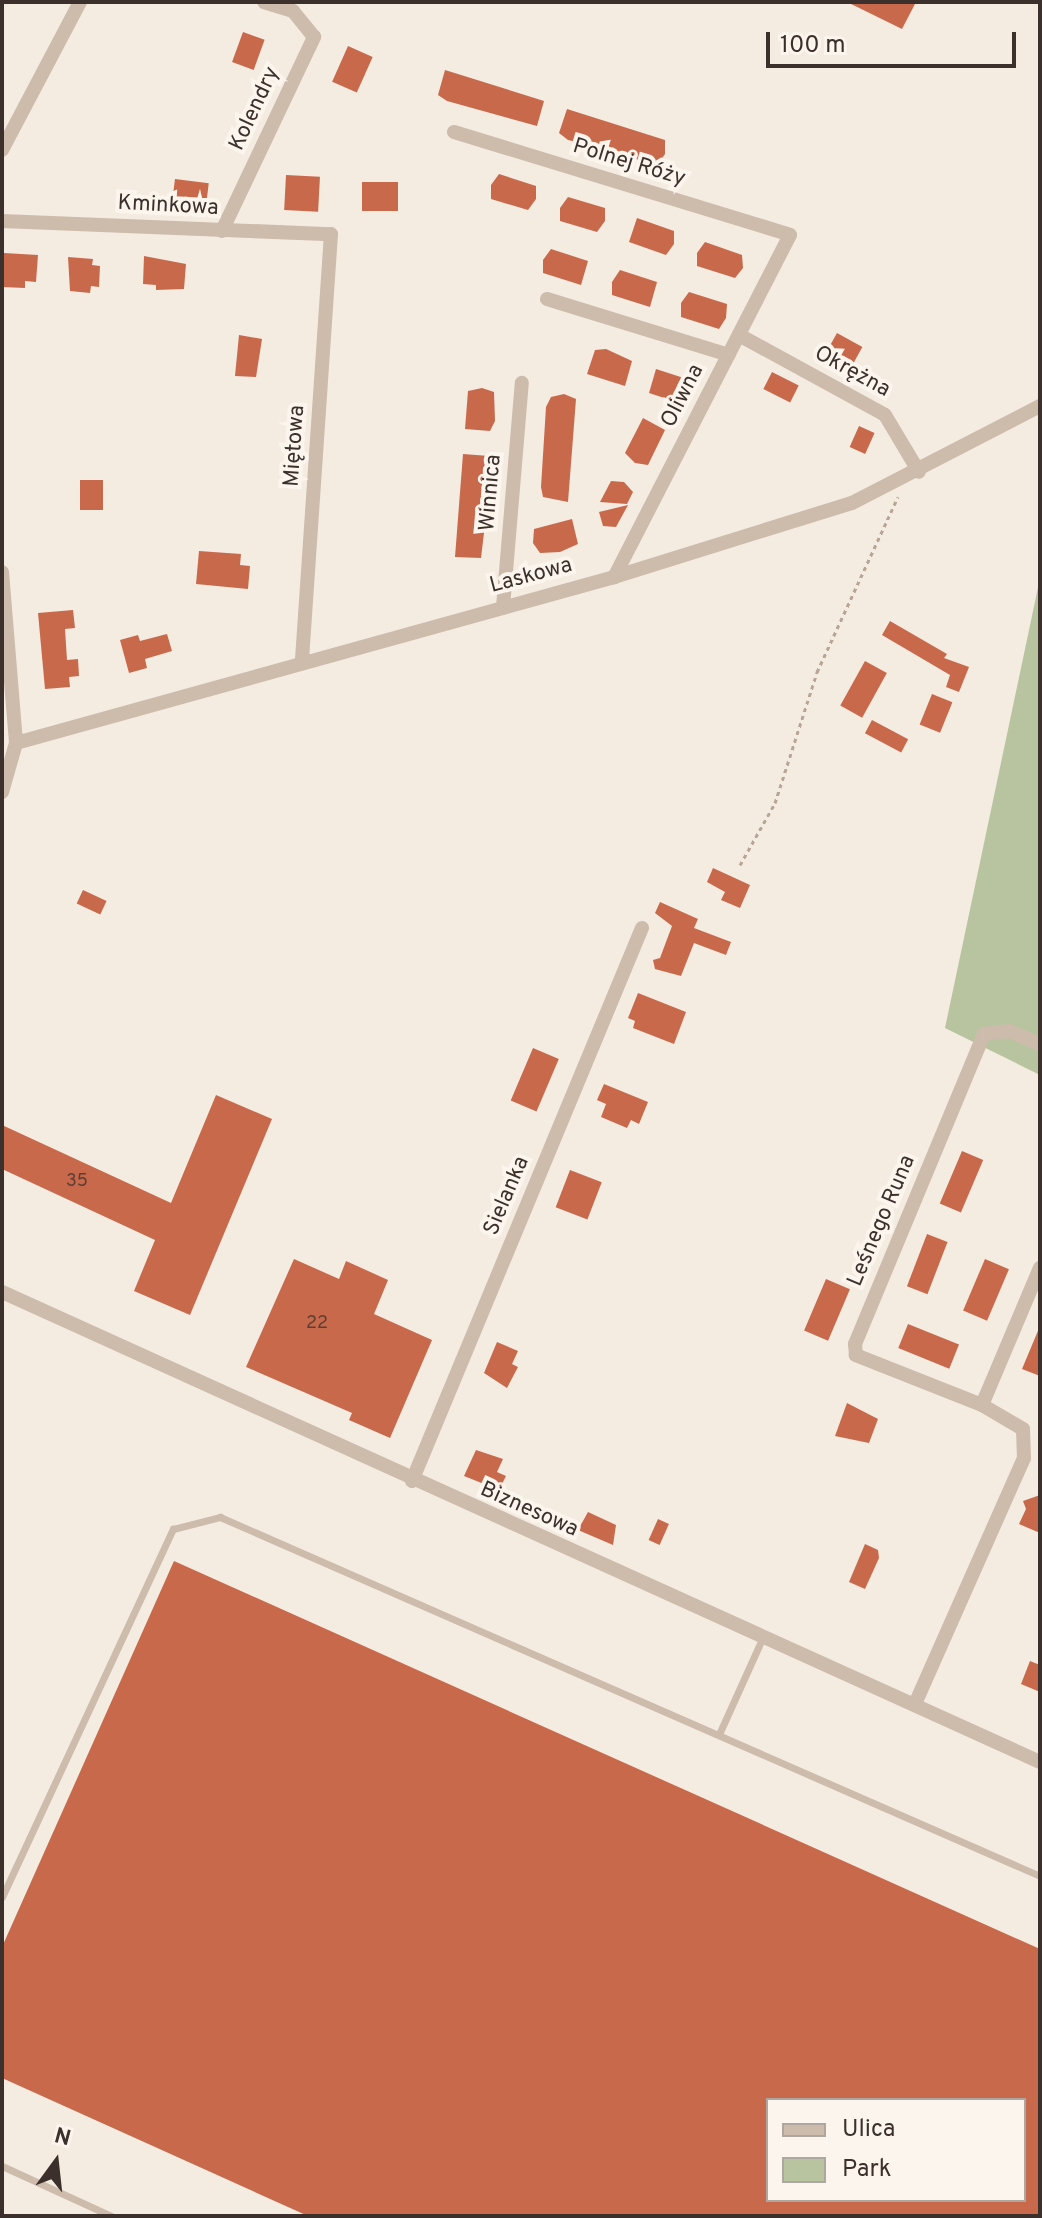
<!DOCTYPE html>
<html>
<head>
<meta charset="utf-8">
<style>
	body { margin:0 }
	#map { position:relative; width:1042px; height:2218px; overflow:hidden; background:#f4ebe1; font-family:Overpass,sans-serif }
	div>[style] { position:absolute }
	.green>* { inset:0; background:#b8c4a0 }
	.building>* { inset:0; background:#c8694b; transform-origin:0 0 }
	.path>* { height:3px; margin-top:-1.5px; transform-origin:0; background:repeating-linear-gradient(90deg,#b9a596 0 4px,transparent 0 8px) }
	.service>* { height:7px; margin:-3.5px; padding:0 3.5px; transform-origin:3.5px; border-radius:3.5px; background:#cdbbac }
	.minor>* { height:14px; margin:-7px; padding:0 7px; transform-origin:7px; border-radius:7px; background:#cdbbac }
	span { translate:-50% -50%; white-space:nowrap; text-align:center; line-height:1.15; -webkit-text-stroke:8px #fbf5ee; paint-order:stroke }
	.number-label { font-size:18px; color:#5e3e33 }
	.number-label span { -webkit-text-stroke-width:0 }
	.street-label { font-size:22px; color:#3b302b }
	.frame { position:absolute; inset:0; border:4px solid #3b302b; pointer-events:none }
	.legend { position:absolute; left:766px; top:2098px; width:260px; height:104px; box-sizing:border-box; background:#fbf5ee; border:2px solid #aea6a0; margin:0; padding:10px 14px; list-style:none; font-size:24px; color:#3b302b }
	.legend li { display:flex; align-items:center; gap:16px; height:40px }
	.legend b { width:40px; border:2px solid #aea6a0 }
	.north { position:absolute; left:16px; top:2122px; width:80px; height:80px; -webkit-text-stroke:6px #fbf5ee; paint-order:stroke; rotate:15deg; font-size:22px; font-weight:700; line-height:32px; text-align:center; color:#3b302b }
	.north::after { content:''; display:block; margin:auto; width:28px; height:36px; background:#3b302b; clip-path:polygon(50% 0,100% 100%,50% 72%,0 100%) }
	.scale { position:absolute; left:766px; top:32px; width:250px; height:36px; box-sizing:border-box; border:4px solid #3b302b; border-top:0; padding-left:10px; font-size:24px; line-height:28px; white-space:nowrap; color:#3b302b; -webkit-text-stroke:6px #fbf5ee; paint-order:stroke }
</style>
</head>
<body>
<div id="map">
	<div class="green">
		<div style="clip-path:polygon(1040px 578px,1040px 1075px,945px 1028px)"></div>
	</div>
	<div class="building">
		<div style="clip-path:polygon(847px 2px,916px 2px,902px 29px)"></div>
		<div style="left:243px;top:32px;width:23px;height:32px;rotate:20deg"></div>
		<div style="left:348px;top:46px;width:27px;height:39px;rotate:24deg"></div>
		<div style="clip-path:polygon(445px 70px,544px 101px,537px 126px,447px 101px,438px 95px)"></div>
		<div style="clip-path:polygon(567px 109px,665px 140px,665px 154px,658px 164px,647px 164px,620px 152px,568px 140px,559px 133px)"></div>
		<div style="clip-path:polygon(499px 174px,536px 186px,536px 199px,528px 210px,491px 199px,491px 185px)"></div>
		<div style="left:286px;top:175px;width:34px;height:35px;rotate:3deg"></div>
		<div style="left:175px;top:179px;width:34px;height:24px;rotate:7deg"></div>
		<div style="left:362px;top:182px;width:36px;height:29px"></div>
		<div style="clip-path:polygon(568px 197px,605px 208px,605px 221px,597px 232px,560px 221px,560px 208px)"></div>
		<div style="clip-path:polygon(637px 218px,674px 231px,674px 244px,666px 255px,629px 242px)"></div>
		<div style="clip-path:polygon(705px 242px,742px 255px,743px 268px,735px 278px,697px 266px,697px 253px)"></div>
		<div style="clip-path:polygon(551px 249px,588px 261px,581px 285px,543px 273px,543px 260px)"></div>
		<div style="clip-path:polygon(4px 253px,38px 255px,36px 282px,25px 281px,25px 288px,2px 287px)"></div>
		<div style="clip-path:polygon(144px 256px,186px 264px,184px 289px,156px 290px,156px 285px,143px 284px)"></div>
		<div style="clip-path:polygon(68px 257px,93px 259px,92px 265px,100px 266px,99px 287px,91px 286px,90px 293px,70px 291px)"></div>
		<div style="clip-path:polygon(620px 270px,657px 282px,650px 307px,612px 295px,612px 282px)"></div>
		<div style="clip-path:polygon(689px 292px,727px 304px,726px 318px,719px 329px,681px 317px,681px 303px)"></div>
		<div style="left:837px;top:333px;width:29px;height:21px;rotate:29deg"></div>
		<div style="clip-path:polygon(239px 335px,262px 339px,256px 377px,235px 376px)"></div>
		<div style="clip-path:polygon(606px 349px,632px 361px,625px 386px,587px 374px,595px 350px)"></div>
		<div style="clip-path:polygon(656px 369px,693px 381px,694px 394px,686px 405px,649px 393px)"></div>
		<div style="left:772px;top:372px;width:30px;height:19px;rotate:27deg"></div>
		<div style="clip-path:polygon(482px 388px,494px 392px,495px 421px,490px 431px,465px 429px,468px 391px)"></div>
		<div style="clip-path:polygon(564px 394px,576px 399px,568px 502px,543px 497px,541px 487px,546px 407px,551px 397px)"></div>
		<div style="clip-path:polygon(643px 418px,665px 430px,648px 465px,635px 463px,625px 453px)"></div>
		<div style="left:859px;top:426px;width:17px;height:23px;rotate:24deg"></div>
		<div style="clip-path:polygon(463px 454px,489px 456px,492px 466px,481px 558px,455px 557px)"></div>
		<div style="left:80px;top:480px;width:23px;height:30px"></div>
		<div style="clip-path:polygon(611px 481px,624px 482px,633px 492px,627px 504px,600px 502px)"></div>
		<div style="clip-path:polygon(628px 505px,616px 527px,603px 526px,599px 512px)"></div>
		<div style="clip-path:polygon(572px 519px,578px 544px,560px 552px,540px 553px,533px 543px,534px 529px)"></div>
		<div style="clip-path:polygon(199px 551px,241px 554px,240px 565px,250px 566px,248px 589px,196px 584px)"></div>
		<div style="clip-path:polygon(73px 610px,75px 628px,65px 629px,67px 660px,78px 659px,79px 676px,69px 677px,70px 687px,45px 689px,38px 613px)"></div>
		<div style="clip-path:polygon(890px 621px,947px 654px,944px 658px,969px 667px,959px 692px,946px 687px,950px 675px,882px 635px)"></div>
		<div style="clip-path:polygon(167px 634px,172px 651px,145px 659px,147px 668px,129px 673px,120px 640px,138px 635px,140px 641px)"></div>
		<div style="left:865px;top:661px;width:25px;height:51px;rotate:29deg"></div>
		<div style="left:932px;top:694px;width:22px;height:33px;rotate:22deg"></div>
		<div style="left:872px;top:720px;width:41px;height:15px;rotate:28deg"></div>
		<div style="clip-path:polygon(713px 868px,750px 885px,740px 908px,721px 900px,725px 892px,707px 882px)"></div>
		<div style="left:83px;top:890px;width:26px;height:15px;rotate:25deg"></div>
		<div style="clip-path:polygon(660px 902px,698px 919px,694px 928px,731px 942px,726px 955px,694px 943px,681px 976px,655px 969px,653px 960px,660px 958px,672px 926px,655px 913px)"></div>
		<div style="clip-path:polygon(638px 993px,686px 1012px,674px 1044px,633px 1028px,635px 1021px,628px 1018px)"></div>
		<div style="left:533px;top:1048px;width:28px;height:57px;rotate:23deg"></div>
		<div style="clip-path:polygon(604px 1084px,648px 1102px,639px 1124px,631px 1120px,627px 1128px,601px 1117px,606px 1104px,597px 1100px)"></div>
		<div style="clip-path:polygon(216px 1095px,272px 1119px,190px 1315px,134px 1291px,155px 1240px,2px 1169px,2px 1125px,171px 1203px)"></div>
		<div style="left:962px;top:1151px;width:23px;height:57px;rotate:23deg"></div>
		<div style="left:570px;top:1170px;width:34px;height:40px;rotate:21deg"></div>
		<div style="left:927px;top:1234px;width:22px;height:56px;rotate:21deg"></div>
		<div style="clip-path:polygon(294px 1259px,339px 1279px,346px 1261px,388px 1280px,374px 1314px,432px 1340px,390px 1438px,349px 1420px,352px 1413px,246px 1367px)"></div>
		<div style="left:985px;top:1259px;width:26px;height:56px;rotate:23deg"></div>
		<div style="left:826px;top:1279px;width:26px;height:56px;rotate:23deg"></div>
		<div style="left:908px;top:1324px;width:55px;height:26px;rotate:22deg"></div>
		<div style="clip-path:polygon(1040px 1326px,1040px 1376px,1022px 1369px)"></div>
		<div style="clip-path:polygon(497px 1342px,518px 1351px,512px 1364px,518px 1367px,507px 1388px,484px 1373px)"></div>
		<div style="clip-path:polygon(847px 1403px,878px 1419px,869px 1443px,835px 1436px)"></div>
		<div style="clip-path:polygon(476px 1450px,503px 1459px,497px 1472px,506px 1476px,499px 1490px,464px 1476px)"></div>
		<div style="clip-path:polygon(1040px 1495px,1040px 1533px,1019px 1524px,1026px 1509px,1023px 1501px)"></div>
		<div style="clip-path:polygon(588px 1512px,616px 1525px,613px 1545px,578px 1530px)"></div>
		<div style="left:658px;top:1519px;width:12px;height:23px;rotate:24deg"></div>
		<div style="clip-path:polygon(865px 1544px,878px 1550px,879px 1558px,865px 1589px,849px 1582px)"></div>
		<div style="clip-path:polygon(evenodd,174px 1561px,1040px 1949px,1040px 2216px,308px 2216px,2px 2078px,2px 1947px,174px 1561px,768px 2100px,1024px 2100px,1024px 2200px,768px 2200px,768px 2100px)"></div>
		<div style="clip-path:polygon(1030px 1661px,1040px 1665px,1040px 1692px,1021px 1684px)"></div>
	</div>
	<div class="path">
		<div style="left:740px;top:865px;width:71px;rotate:-60.6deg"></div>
		<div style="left:775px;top:803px;width:138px;rotate:-72.2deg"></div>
		<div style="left:817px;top:672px;width:193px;rotate:-65.2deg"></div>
	</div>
	<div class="service">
		<div style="left:720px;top:1732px;width:102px;rotate:-65.7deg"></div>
		<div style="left:2px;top:1897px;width:406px;rotate:-65.1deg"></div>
		<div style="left:173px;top:1529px;width:49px;rotate:-14.3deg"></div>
		<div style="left:220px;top:1517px;width:895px;rotate:23.64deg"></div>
		<div style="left:2px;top:2166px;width:120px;rotate:24.6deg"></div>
	</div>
	<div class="minor">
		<div style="left:454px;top:132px;width:351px;rotate:17deg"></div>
		<div style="left:790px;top:235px;width:385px;rotate:117.2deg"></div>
		<div style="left:2px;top:150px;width:167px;rotate:-62.2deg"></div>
		<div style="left:2px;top:221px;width:329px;rotate:2.3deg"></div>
		<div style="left:331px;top:234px;width:427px;rotate:93.9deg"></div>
		<div style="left:222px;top:231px;width:215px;rotate:-64.6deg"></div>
		<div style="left:314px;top:37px;width:33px;rotate:-129deg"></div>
		<div style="left:293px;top:11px;width:30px;rotate:-163deg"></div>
		<div style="left:547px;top:299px;width:190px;rotate:17.1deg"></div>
		<div style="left:739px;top:335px;width:166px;rotate:28.7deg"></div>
		<div style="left:885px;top:415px;width:66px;rotate:59.2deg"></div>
		<div style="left:2px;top:572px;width:172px;rotate:85.3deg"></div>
		<div style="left:16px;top:743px;width:51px;rotate:105.9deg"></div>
		<div style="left:503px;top:607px;width:225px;rotate:-85.2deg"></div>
		<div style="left:16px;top:743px;width:621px;rotate:-15.51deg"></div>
		<div style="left:614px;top:577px;width:249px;rotate:-17.3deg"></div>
		<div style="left:852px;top:503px;width:212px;rotate:-27.3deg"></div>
		<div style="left:2px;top:1292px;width:1139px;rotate:24.36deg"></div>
		<div style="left:982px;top:1405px;width:136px;rotate:-158.4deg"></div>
		<div style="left:856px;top:1355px;width:11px;rotate:-95deg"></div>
		<div style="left:855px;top:1344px;width:336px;rotate:-67.4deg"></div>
		<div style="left:984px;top:1034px;width:25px;rotate:-7deg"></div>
		<div style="left:1009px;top:1031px;width:34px;rotate:23deg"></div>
		<div style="left:412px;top:1481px;width:599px;rotate:-67.42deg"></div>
		<div style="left:915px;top:1704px;width:269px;rotate:-66.1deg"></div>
		<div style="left:1024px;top:1458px;width:29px;rotate:-92deg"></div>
		<div style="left:1023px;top:1429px;width:48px;rotate:-149.7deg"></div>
		<div style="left:982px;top:1405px;width:149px;rotate:-67.1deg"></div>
	</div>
	<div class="number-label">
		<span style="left:77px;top:1182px">35</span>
		<span style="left:317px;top:1324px">22</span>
	</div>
	<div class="street-label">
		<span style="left:255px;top:109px;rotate:-65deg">Kolendry</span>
		<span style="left:629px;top:163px;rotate:17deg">Polnej Róży</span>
		<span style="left:168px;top:206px;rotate:3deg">Kminkowa</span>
		<span style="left:852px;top:372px;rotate:29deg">Okrężna</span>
		<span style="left:683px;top:396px;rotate:-63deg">Oliwna</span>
		<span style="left:295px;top:446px;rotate:-86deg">Miętowa</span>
		<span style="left:491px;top:493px;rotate:-85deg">Winnica</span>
		<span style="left:531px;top:576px;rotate:-15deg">Laskowa</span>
		<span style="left:507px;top:1196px;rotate:-67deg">Sielanka</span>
		<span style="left:882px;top:1221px;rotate:-67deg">Leśnego Runa</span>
		<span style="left:529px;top:1510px;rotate:24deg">Biznesowa</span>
	</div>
	<div class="frame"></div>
	<ul class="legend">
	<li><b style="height:10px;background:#cdbbac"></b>Ulica</li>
	<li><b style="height:22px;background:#b8c4a0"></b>Park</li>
	</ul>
	<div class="north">N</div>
	<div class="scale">100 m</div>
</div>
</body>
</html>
